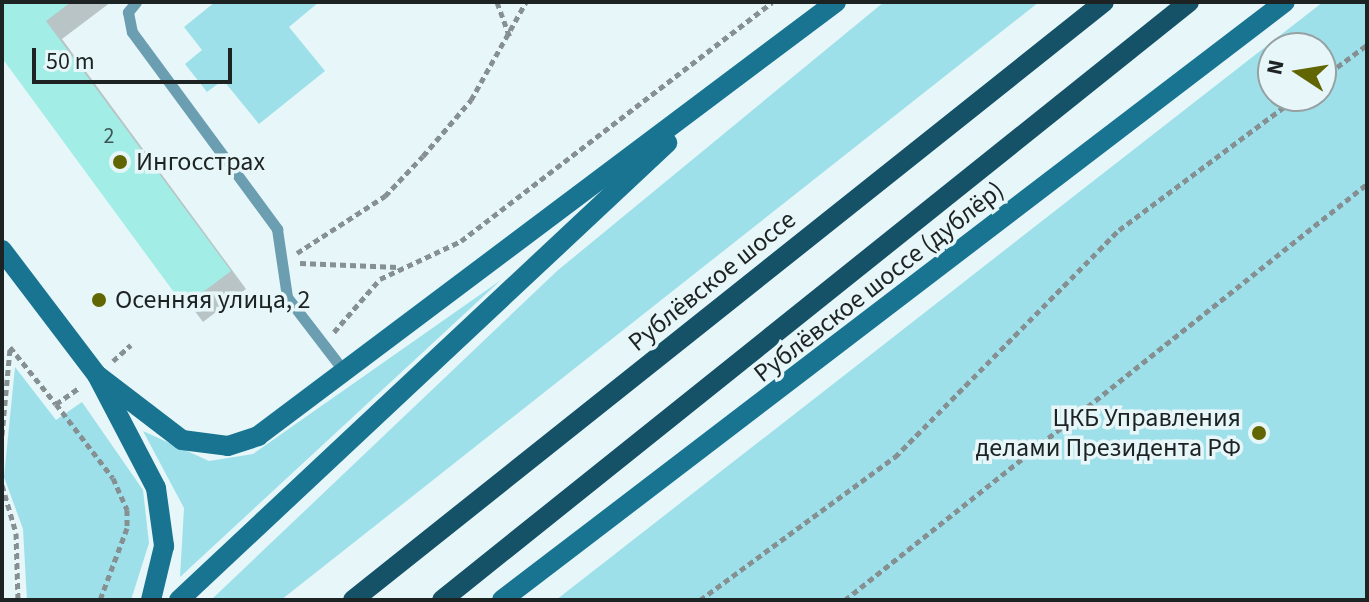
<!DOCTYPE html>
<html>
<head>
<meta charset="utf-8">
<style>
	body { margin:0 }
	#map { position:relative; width:1369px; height:602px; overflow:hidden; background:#e7f6f8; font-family:"Source Sans 3",sans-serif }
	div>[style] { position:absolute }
	.green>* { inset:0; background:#9de0e9 }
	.shadow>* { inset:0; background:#0003 }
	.building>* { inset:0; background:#a2eee6 }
	.path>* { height:5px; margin-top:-2.5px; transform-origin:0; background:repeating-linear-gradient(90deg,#869092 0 6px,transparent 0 10px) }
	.lane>* { height:11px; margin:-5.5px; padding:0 5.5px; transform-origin:5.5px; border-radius:5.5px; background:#6c9eb2 }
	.secondary>* { height:20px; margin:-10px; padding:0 10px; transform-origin:10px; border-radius:10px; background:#187491 }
	.primary>* { height:20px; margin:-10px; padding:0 10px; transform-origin:10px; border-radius:10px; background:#155267 }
	.dots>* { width:22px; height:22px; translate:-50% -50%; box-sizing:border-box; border:4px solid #e7f6f8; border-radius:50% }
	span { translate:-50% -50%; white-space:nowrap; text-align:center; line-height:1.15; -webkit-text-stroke:7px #e7f6f8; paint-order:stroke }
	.number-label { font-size:22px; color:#3e5554 }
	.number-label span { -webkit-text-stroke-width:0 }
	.poi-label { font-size:26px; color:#1d2223 }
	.left { translate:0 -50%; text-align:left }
	.right { translate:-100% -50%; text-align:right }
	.street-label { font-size:26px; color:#1d2223 }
	.frame { position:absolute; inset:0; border:4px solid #1d2223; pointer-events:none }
	.north { position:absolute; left:1257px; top:32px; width:80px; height:80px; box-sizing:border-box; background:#e7f6f8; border:2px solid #96a1a3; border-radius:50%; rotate:282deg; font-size:22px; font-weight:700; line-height:32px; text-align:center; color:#1d2223 }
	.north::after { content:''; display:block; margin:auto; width:28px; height:36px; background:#626602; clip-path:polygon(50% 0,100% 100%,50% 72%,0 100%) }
	.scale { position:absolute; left:32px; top:48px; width:200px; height:36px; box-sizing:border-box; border:4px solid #1d2223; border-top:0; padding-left:10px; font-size:24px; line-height:28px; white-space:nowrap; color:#1d2223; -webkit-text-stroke:6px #e7f6f8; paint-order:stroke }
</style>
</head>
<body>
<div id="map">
	<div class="green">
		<div style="clip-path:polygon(215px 2px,319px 2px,289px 27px,325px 71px,259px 124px,223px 80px,207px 92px,185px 64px,202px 50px,184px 27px)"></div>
		<div style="clip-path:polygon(884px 2px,1039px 2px,281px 600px,211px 600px,557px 271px)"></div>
		<div style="clip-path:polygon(evenodd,1323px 2px,1367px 2px,1367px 600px,556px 600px,1323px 2px,1273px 48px,1321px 48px,1321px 96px,1273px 96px,1273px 48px)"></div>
		<div style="clip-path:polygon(501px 280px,180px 577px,184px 508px,143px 431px,209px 461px,253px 454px)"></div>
		<div style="clip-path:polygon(15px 367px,56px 420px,82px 402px,143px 490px,149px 543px,131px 600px,27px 600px,23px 529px,4px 477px)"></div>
	</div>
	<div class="shadow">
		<div style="clip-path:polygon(9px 2px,111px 2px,62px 39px,246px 289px,203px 322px,2px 55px,2px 7px)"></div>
	</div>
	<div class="building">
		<div style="clip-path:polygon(2px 2px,71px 2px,46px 21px,231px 271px,184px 306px,2px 58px)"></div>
	</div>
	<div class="path">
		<div style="left:497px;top:2px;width:38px;rotate:70deg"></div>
		<div style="left:1321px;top:79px;width:57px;rotate:-36.5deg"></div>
		<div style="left:297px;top:253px;width:105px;rotate:-32.9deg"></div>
		<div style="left:385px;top:196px;width:55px;rotate:-46.5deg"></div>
		<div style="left:423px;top:156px;width:74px;rotate:-49.4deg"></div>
		<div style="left:471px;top:100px;width:112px;rotate:-60.7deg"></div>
		<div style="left:300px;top:263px;width:98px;rotate:2.3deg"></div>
		<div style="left:334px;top:332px;width:70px;rotate:-49deg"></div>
		<div style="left:380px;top:279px;width:89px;rotate:-25.1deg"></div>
		<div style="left:461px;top:241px;width:392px;rotate:-37.5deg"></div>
		<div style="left:10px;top:347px;width:73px;rotate:51.1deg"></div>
		<div style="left:56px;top:404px;width:29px;rotate:-35deg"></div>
		<div style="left:113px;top:361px;width:24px;rotate:-42deg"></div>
		<div style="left:56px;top:404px;width:93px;rotate:52.4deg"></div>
		<div style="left:113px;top:478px;width:35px;rotate:66deg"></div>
		<div style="left:127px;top:510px;width:18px;rotate:90deg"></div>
		<div style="left:127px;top:528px;width:77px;rotate:110.6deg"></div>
		<div style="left:2px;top:435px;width:87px;rotate:-84.7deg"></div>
		<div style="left:2px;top:485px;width:50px;rotate:73.7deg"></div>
		<div style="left:16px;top:533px;width:67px;rotate:88.3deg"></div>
		<div style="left:700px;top:600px;width:242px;rotate:-36.3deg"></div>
		<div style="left:895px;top:457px;width:319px;rotate:-45.4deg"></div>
		<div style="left:1119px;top:230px;width:224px;rotate:-36.7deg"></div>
		<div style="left:845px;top:600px;width:667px;rotate:-38.55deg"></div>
	</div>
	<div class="lane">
		<div style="left:136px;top:2px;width:13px;rotate:129deg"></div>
		<div style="left:128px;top:12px;width:20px;rotate:79deg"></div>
		<div style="left:132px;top:32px;width:245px;rotate:53.6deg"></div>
		<div style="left:277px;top:229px;width:69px;rotate:81.6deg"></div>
		<div style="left:287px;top:297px;width:97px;rotate:52.5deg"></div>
	</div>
	<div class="secondary">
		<div style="left:2px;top:250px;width:157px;rotate:52.8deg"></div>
		<div style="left:97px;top:375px;width:127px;rotate:62.4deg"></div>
		<div style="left:156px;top:488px;width:59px;rotate:82.1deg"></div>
		<div style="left:164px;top:546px;width:56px;rotate:103.5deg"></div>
		<div style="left:97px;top:375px;width:107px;rotate:37.4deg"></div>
		<div style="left:182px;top:440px;width:46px;rotate:7.4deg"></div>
		<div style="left:228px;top:446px;width:32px;rotate:-18deg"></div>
		<div style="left:258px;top:436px;width:723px;rotate:-36.9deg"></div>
		<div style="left:179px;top:600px;width:669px;rotate:-43.12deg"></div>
		<div style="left:502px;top:600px;width:985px;rotate:-37.37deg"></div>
	</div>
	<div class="primary">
		<div style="left:353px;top:600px;width:960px;rotate:-38.53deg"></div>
		<div style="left:442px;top:600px;width:957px;rotate:-38.68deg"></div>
	</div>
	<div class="dots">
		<div style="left:120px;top:162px;background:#626602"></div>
		<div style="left:99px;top:300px;background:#626602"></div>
		<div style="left:1259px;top:433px;background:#626602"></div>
	</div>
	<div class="number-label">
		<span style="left:109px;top:137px">2</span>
	</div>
	<div class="poi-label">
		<span class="left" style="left:136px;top:162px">Ингосстрах</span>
		<span class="left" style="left:115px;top:300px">Осенняя улица, 2</span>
		<span class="right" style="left:1241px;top:433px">ЦКБ Управления<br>делами Президента РФ</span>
	</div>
	<div class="street-label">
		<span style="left:712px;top:281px;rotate:-39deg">Рублёвское шоссе</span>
		<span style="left:879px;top:282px;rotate:-38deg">Рублёвское шоссе (дублёр)</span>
	</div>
	<div class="frame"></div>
	<div class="north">N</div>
	<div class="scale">50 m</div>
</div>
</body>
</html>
